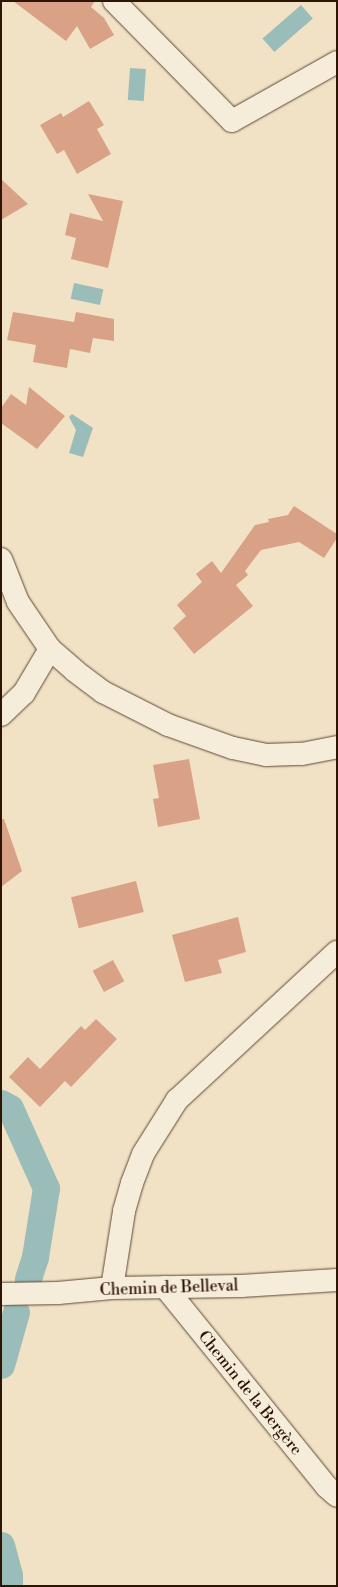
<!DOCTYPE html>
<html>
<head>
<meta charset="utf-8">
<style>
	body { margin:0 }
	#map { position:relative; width:338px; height:1587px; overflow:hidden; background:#f1e2c6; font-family:"Libre Bodoni",serif }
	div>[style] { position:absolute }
	.water>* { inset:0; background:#9bbdb9; transform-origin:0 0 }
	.canal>* { height:27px; margin:-13.5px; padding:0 13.5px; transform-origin:13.5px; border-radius:13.5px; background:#9bbdb9 }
	.building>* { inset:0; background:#d9a185; transform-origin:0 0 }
	.roads { filter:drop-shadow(0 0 1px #5e4834) drop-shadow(0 0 1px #5e4834) }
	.street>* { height:22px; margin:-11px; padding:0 11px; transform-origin:11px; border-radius:11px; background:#f6ecda }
	.secondary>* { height:22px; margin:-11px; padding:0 11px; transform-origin:11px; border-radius:11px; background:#f6ecda }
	span { translate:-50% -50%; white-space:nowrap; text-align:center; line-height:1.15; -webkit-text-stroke:3px #f6ecda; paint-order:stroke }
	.street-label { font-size:16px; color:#2d1403 }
	.frame { position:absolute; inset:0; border:2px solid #2d1403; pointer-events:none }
</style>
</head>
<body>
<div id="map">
	<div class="water">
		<div style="left:301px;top:5px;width:18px;height:51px;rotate:49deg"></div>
		<div style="left:130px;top:68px;width:16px;height:32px;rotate:4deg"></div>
		<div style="left:74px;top:283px;width:30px;height:16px;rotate:12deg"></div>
		<div style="clip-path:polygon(72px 414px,93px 428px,83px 457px,69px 453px,76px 430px,69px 417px)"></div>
	</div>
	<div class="canal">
		<div style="left:1px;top:1103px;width:10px;rotate:29deg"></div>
		<div style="left:10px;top:1108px;width:88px;rotate:65.8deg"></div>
		<div style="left:46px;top:1188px;width:70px;rotate:99.1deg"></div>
		<div style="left:35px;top:1257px;width:23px;rotate:108deg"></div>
		<div style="left:1px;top:1365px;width:55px;rotate:-74.2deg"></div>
		<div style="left:1px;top:1545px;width:31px;rotate:75deg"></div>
		<div style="left:9px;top:1575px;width:11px;rotate:90deg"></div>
	</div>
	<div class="building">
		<div style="clip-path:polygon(13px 1px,95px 1px,91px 7px,104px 18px,114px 35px,90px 49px,77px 26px,66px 41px)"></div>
		<div style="clip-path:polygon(89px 101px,104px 125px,97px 129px,111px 154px,77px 174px,64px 150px,57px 154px,40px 125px,61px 113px,63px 117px)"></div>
		<div style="clip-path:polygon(1px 179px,28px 204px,1px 220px)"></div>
		<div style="clip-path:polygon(88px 194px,123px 201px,108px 268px,71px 259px,76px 238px,65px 235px,70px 213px,103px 221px)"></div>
		<div style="clip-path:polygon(13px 312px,74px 322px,76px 312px,114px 319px,114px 341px,93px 338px,90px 353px,70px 349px,67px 368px,33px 362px,36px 345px,7px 340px)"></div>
		<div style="clip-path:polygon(29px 387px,65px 416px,37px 449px,1px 423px,1px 408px,11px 394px,26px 405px)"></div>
		<div style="clip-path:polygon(294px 506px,337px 534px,337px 538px,324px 558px,299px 542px,261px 550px,245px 571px,248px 575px,236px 585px,253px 606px,194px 654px,173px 628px,186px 616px,177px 605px,202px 582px,196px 574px,212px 561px,221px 573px,255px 525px,269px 522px,268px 519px,288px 515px)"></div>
		<div style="clip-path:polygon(189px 759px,200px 819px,158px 827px,153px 799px,159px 798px,153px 765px)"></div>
		<div style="clip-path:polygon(1px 819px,4px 819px,22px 871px,1px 887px)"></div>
		<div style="left:136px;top:881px;width:32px;height:67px;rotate:76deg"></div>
		<div style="clip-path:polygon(238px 917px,246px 952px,218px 960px,222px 973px,185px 982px,172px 935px)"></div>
		<div style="left:113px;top:960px;width:24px;height:23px;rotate:62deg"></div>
		<div style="clip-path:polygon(96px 1019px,117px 1039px,71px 1087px,65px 1081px,40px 1107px,9px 1077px,28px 1057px,40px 1069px,81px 1026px,85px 1030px)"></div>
	</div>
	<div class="roads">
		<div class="street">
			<div style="left:114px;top:1px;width:168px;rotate:45.5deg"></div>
			<div style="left:232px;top:121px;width:120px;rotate:-29.3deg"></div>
			<div style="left:1px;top:559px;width:46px;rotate:68.4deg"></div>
			<div style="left:18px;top:602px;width:57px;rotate:55.8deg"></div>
			<div style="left:50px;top:649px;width:33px;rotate:41deg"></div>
			<div style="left:75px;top:671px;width:35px;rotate:37deg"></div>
			<div style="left:103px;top:692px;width:73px;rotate:26.9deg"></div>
			<div style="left:168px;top:725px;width:69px;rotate:19.5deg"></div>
			<div style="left:233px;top:748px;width:34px;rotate:12deg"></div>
			<div style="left:266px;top:755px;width:36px;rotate:-2deg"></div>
			<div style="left:302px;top:754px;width:36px;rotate:-11deg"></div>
			<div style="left:1px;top:715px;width:32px;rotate:-44deg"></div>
			<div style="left:24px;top:693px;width:51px;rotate:-59.4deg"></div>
			<div style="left:165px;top:1287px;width:257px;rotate:51deg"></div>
			<div style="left:327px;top:1487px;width:13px;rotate:42deg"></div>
			<div style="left:112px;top:1288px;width:78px;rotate:-81.1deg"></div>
			<div style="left:124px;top:1211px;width:29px;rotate:-74deg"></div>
			<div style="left:132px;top:1183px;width:31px;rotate:-69deg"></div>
			<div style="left:143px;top:1154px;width:64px;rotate:-57.8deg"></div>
			<div style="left:177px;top:1100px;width:218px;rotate:-42.8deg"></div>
		</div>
		<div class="secondary">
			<div style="left:1px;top:1294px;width:57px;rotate:-1deg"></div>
			<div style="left:58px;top:1293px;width:54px;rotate:-5.3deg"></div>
			<div style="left:112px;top:1288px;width:129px;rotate:-0.9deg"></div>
			<div style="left:241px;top:1286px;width:96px;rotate:-3.6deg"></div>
		</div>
	</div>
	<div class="street-label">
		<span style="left:169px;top:1288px;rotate:-2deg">Chemin de Belleval</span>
		<span style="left:250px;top:1393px;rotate:51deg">Chemin de la Bergère</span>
	</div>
	<div class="frame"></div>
</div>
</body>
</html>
